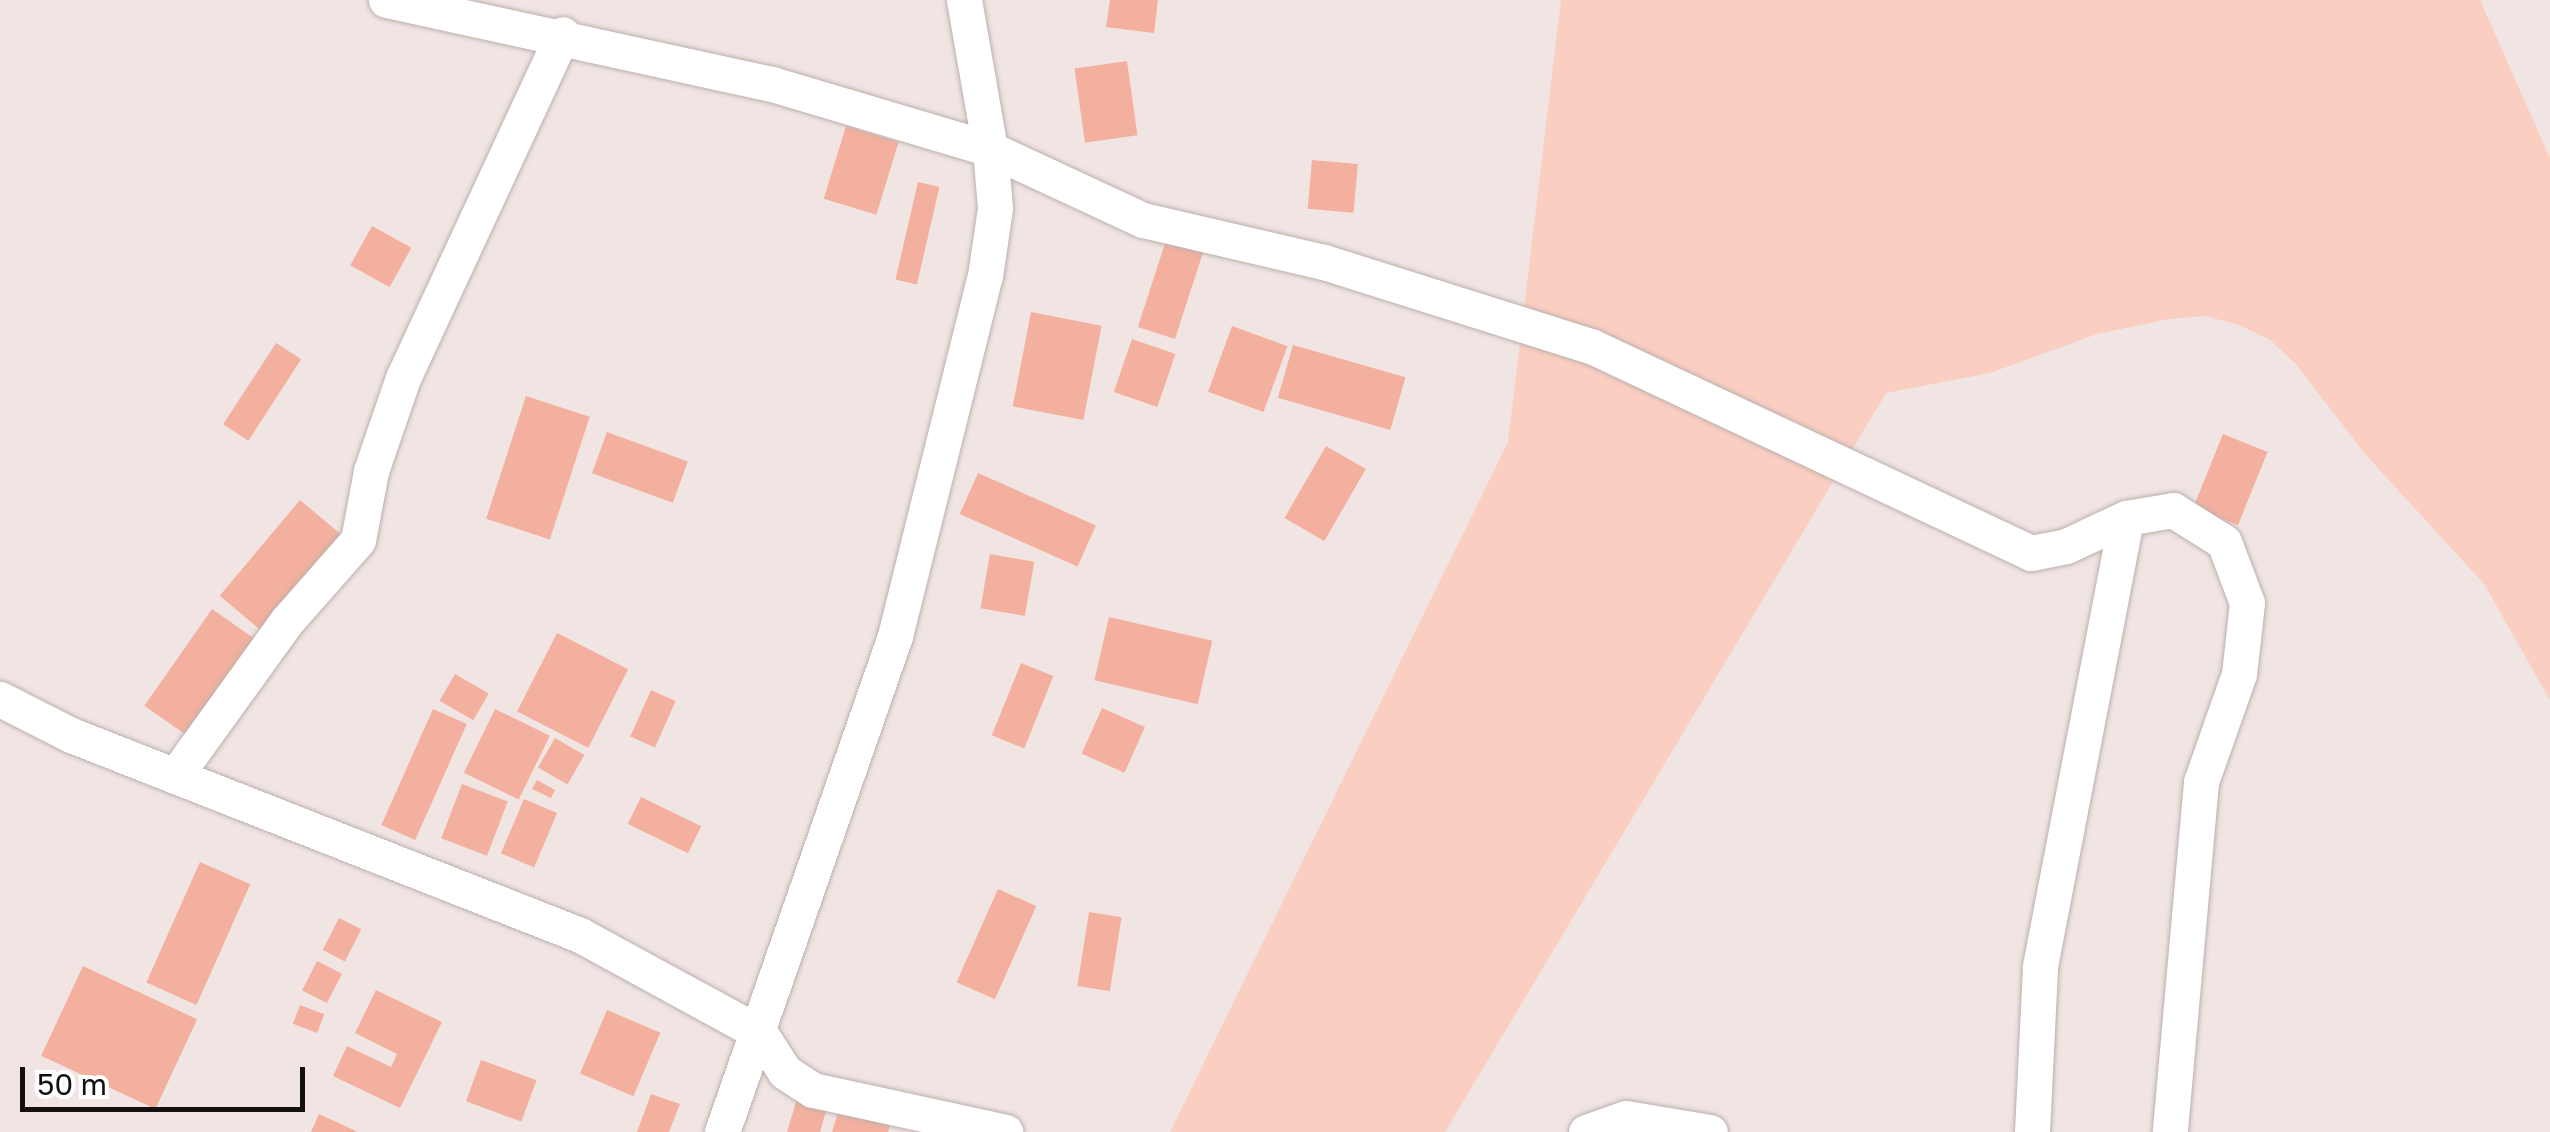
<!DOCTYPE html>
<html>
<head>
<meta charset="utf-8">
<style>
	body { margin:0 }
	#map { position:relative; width:2550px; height:1132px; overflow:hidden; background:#f1e5e3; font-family:"Golos Text",sans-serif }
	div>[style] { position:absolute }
	.green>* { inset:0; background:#fbcec2 }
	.building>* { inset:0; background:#f3b09e; transform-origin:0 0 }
	.roads { filter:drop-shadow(0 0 2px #bbb0ad) drop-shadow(0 0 2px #bbb0ad) }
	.minor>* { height:35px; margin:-17.5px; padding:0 17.5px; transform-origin:17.5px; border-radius:17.5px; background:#fff }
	span { translate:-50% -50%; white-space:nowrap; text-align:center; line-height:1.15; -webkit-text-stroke:10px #fff; paint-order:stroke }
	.scale { position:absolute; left:20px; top:1067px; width:285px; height:45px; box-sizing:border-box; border:5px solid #13100f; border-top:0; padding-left:12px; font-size:30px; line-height:35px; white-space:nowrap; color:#13100f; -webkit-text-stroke:8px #fff; paint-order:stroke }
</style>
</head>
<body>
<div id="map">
	<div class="green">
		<div style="clip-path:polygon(1561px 0,2480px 0,2550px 158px,2550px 700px,2484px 584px,2365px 454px,2295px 363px,2270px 340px,2239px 325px,2205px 316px,2169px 319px,2097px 334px,1990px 373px,1886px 393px,1445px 1132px,1170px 1132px,1508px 442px)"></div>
	</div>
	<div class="building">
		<div style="clip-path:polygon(1110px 0,1158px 0,1154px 33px,1106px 27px)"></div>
		<div style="left:1127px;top:61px;width:75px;height:53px;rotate:82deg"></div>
		<div style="left:846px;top:126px;width:55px;height:76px;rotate:17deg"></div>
		<div style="left:1312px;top:160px;width:46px;height:49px;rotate:5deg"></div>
		<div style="left:918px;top:182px;width:22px;height:100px;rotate:13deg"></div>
		<div style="left:372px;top:226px;width:45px;height:45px;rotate:29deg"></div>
		<div style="left:1170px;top:228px;width:39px;height:104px;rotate:18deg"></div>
		<div style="left:1031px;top:312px;width:72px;height:96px;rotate:11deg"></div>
		<div style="left:1232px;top:326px;width:59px;height:70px;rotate:20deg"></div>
		<div style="left:1132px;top:339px;width:46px;height:56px;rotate:19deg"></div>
		<div style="left:276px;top:343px;width:30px;height:97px;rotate:33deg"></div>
		<div style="left:1293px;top:345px;width:117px;height:55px;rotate:16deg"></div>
		<div style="left:526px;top:396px;width:67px;height:129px;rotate:18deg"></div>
		<div style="left:607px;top:432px;width:86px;height:44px;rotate:20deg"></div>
		<div style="left:2223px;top:434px;width:48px;height:79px;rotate:22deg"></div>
		<div style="left:1326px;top:446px;width:46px;height:83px;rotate:30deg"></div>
		<div style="left:978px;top:473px;width:129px;height:45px;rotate:24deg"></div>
		<div style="left:300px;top:500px;width:59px;height:125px;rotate:40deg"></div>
		<div style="left:990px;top:554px;width:45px;height:55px;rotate:10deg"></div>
		<div style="left:212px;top:609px;width:56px;height:118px;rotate:35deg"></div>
		<div style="left:1109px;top:617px;width:106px;height:65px;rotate:13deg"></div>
		<div style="left:557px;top:633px;width:80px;height:88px;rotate:27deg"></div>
		<div style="left:1021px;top:663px;width:35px;height:78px;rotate:22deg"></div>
		<div style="left:455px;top:674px;width:39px;height:31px;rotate:30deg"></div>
		<div style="left:651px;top:690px;width:27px;height:51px;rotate:24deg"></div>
		<div style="left:1102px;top:708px;width:47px;height:50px;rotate:24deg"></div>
		<div style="left:433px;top:709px;width:37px;height:127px;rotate:24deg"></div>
		<div style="left:495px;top:709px;width:61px;height:71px;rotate:26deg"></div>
		<div style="left:555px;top:738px;width:34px;height:34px;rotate:30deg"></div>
		<div style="clip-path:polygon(537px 780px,555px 790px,551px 798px,532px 789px)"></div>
		<div style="left:462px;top:784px;width:49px;height:58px;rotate:21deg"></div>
		<div style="left:641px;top:797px;width:67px;height:30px;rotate:26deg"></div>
		<div style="left:524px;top:799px;width:36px;height:59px;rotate:23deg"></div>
		<div style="left:200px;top:862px;width:55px;height:132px;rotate:24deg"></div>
		<div style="left:998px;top:889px;width:42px;height:102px;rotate:24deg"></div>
		<div style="left:1089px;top:912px;width:33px;height:75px;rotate:9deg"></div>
		<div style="left:339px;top:918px;width:25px;height:36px;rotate:27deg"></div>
		<div style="left:317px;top:961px;width:28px;height:33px;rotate:27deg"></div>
		<div style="left:83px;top:966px;width:126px;height:99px;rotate:25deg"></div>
		<div style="clip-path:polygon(376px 990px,442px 1022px,400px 1108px,333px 1076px,347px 1046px,391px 1067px,397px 1054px,355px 1033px)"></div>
		<div style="left:300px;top:1005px;width:26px;height:20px;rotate:21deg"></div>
		<div style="left:607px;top:1010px;width:58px;height:69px;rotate:23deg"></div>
		<div style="left:481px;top:1060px;width:59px;height:44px;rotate:20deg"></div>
		<div style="clip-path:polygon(799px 1092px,829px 1101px,820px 1132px,787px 1132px)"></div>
		<div style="clip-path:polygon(651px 1094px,680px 1104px,669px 1132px,637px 1132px)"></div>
		<div style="clip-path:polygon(839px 1109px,890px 1125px,888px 1132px,832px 1132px)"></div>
		<div style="clip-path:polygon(319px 1114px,358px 1132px,311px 1132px)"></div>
	</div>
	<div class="roads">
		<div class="minor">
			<div style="left:386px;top:0;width:395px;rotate:12.3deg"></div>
			<div style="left:772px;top:84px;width:227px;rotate:16.6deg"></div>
			<div style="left:990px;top:149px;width:169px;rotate:24.9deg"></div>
			<div style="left:1143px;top:220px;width:186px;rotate:13.1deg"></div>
			<div style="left:1324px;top:262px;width:280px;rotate:17.5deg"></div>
			<div style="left:1591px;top:346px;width:486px;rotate:25.2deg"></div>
			<div style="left:2031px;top:553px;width:36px;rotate:-11deg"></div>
			<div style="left:2066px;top:546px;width:66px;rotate:-25deg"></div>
			<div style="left:2126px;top:518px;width:48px;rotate:-9.7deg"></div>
			<div style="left:2173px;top:510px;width:60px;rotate:32.1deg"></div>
			<div style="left:2224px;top:542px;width:65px;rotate:69.3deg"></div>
			<div style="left:2247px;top:603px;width:71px;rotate:96.4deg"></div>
			<div style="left:2239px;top:674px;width:114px;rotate:109.4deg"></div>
			<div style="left:2201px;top:782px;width:351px;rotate:95.1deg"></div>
			<div style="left:0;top:699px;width:80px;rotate:26.9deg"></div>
			<div style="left:71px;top:735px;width:547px;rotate:21.45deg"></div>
			<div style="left:580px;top:935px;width:205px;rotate:28.6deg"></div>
			<div style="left:760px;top:1033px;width:46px;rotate:57.3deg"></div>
			<div style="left:785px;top:1072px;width:33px;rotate:33deg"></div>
			<div style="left:813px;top:1090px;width:197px;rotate:12.3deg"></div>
			<div style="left:175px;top:776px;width:190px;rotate:-54.2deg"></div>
			<div style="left:286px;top:622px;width:109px;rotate:-48.7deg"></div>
			<div style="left:358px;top:540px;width:70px;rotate:-79.3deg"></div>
			<div style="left:371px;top:471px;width:98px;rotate:-71deg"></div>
			<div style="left:403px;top:378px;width:379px;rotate:-65.1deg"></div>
			<div style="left:722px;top:1132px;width:525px;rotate:-70.77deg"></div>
			<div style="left:895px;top:636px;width:371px;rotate:-76deg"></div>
			<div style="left:985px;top:276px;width:69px;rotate:-81.6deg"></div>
			<div style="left:995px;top:208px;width:59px;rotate:-94.8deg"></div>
			<div style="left:990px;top:149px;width:151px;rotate:-99.9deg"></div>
			<div style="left:1586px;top:1132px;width:42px;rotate:-19.3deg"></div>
			<div style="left:1626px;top:1118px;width:85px;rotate:9.5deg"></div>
			<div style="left:2032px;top:1132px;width:166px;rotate:-87.2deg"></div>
			<div style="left:2040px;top:966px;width:456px;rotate:-79.1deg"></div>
		</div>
	</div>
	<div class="scale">50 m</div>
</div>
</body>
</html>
